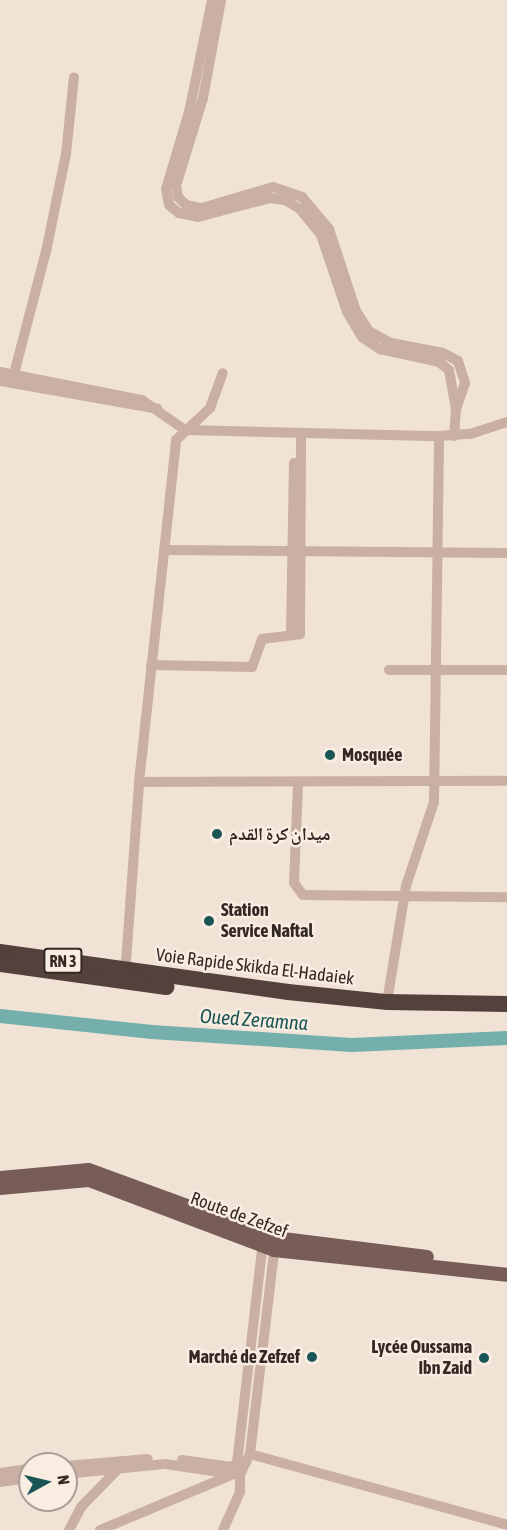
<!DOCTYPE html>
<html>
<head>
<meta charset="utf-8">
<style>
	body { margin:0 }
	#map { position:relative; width:507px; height:1530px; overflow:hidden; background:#f1e2d6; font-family:"Asap Condensed","Noto Naskh Arabic",sans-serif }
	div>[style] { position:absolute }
	.river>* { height:14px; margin:-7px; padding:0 7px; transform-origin:7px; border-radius:7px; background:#74afac }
	.minor>* { height:10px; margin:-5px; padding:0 5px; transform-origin:5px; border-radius:5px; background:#cab0a2 }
	.major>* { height:14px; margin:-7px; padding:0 7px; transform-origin:7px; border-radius:7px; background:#775d55 }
	.highway>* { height:16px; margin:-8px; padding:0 8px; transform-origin:8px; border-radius:8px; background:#55413b }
	.dots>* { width:16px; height:16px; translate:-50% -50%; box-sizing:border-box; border:3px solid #f9ede2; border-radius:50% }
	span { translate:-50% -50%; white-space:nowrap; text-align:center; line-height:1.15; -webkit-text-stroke:5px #f9ede2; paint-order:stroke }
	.shield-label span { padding:2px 4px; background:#f9ede2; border:2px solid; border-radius:4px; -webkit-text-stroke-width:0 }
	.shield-label { font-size:16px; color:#342825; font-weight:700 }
	.poi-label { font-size:18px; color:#342825; font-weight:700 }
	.left { translate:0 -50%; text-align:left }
	.right { translate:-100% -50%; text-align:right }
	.street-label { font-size:18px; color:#342825 }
	.water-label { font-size:20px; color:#195655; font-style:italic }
	.north { position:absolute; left:18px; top:1452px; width:60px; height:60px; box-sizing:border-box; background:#f9ede2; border:2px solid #aa9e96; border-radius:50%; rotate:82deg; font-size:16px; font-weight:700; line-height:24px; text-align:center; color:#342825 }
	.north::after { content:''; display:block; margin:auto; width:21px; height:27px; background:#195655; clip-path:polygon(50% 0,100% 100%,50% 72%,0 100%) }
</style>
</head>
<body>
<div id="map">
	<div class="river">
		<div style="left:0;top:1016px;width:153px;rotate:6deg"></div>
		<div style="left:152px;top:1032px;width:200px;rotate:3.7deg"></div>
		<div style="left:352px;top:1045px;width:155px;rotate:-2.6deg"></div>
	</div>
	<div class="minor">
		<div style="left:212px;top:0;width:114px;rotate:101.6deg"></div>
		<div style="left:189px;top:112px;width:80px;rotate:106.6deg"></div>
		<div style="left:166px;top:189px;width:16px;rotate:79deg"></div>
		<div style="left:169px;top:205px;width:13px;rotate:39deg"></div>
		<div style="left:179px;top:213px;width:19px;rotate:12deg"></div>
		<div style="left:198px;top:217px;width:74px;rotate:-14.8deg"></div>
		<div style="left:270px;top:198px;width:15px;rotate:8deg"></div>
		<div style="left:285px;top:200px;width:17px;rotate:31deg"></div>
		<div style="left:300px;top:209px;width:33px;rotate:51deg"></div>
		<div style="left:321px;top:235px;width:81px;rotate:71.3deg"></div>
		<div style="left:347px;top:312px;width:29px;rotate:59deg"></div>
		<div style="left:362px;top:337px;width:22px;rotate:34deg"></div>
		<div style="left:380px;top:349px;width:60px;rotate:12.4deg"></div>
		<div style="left:439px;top:362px;width:13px;rotate:39deg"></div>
		<div style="left:449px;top:370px;width:40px;rotate:80deg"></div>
		<div style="left:456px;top:409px;width:27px;rotate:94deg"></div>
		<div style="left:221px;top:0;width:100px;rotate:100.4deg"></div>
		<div style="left:203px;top:98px;width:92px;rotate:107.1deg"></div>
		<div style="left:176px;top:186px;width:11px;rotate:80deg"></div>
		<div style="left:178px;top:197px;width:11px;rotate:45deg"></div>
		<div style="left:186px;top:205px;width:16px;rotate:11deg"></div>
		<div style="left:202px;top:208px;width:74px;rotate:-16.5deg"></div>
		<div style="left:273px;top:187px;width:31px;rotate:19deg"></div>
		<div style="left:302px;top:197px;width:42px;rotate:49.8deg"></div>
		<div style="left:329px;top:229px;width:86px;rotate:71.8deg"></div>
		<div style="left:356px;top:311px;width:24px;rotate:57deg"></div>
		<div style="left:369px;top:331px;width:25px;rotate:29deg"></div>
		<div style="left:391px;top:343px;width:53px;rotate:10.9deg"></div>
		<div style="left:443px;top:353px;width:17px;rotate:28deg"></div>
		<div style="left:458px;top:361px;width:23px;rotate:72deg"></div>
		<div style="left:465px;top:383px;width:28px;rotate:109deg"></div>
		<div style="left:0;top:372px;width:145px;rotate:11.2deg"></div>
		<div style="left:142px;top:400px;width:52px;rotate:34.9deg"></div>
		<div style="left:185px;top:430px;width:254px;rotate:1.4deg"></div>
		<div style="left:439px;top:436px;width:31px;rotate:-4deg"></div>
		<div style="left:470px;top:434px;width:39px;rotate:-18deg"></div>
		<div style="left:14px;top:374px;width:131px;rotate:-75.4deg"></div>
		<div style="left:47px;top:247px;width:95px;rotate:-78.5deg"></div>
		<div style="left:66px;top:154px;width:77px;rotate:-84.1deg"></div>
		<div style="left:0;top:381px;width:160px;rotate:10deg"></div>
		<div style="left:164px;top:550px;width:343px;rotate:0.5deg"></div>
		<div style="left:291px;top:634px;width:171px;rotate:-89deg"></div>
		<div style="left:151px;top:665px;width:101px;rotate:1.1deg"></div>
		<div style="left:252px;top:667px;width:30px;rotate:-70deg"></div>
		<div style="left:262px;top:639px;width:38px;rotate:-7deg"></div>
		<div style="left:300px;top:634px;width:198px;rotate:-89.7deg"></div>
		<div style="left:389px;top:670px;width:118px"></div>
		<div style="left:139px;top:782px;width:368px;rotate:-0.2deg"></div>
		<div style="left:298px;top:784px;width:99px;rotate:92.3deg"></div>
		<div style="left:294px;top:883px;width:15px;rotate:53deg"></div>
		<div style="left:303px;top:895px;width:204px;rotate:0.6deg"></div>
		<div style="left:125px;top:975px;width:203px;rotate:-85.8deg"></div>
		<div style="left:140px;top:773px;width:335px;rotate:-83.8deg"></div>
		<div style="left:176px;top:440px;width:47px;rotate:-43.3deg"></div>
		<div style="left:210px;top:408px;width:37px;rotate:-70deg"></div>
		<div style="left:387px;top:1002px;width:118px;rotate:-80.7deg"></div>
		<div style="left:406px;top:886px;width:89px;rotate:-71.6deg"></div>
		<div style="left:434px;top:802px;width:366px;rotate:-89.2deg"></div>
		<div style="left:250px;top:1454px;width:267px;rotate:15.4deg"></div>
		<div style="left:182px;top:1460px;width:50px;rotate:8deg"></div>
		<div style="left:232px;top:1467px;width:6px;rotate:-39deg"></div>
		<div style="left:237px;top:1463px;width:225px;rotate:-83.3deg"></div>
		<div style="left:66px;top:1466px;width:82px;rotate:-4.9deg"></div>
		<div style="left:0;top:1473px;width:30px;rotate:-8deg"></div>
		<div style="left:66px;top:1474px;width:100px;rotate:-5.8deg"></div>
		<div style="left:165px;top:1464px;width:76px;rotate:8.3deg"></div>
		<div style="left:240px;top:1475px;width:23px;rotate:-65deg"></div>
		<div style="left:250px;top:1454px;width:211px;rotate:-83.2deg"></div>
		<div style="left:0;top:1482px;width:30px;rotate:-8deg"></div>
		<div style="left:69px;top:1530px;width:26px;rotate:-62deg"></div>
		<div style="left:81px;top:1507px;width:53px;rotate:-45.8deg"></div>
		<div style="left:100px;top:1530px;width:140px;rotate:-22.7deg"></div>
		<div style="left:223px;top:1530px;width:42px;rotate:-65.9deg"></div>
		<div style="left:240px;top:1492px;width:24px;rotate:-90deg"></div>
	</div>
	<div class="major">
		<div style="left:0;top:1178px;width:89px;rotate:-5.1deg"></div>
		<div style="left:89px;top:1170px;width:198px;rotate:20.1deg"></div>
		<div style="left:275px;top:1238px;width:153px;rotate:7.1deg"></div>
		<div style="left:0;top:1188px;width:89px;rotate:-5.1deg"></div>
		<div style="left:89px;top:1180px;width:198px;rotate:20.7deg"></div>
		<div style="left:274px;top:1250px;width:234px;rotate:6.1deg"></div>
	</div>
	<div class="highway">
		<div style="left:0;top:952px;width:291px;rotate:7.9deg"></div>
		<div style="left:288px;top:992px;width:100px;rotate:5.8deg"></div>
		<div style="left:387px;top:1002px;width:120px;rotate:1deg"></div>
		<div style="left:0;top:964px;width:168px;rotate:7.9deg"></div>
	</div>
	<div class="dots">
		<div style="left:330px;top:755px;background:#195655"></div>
		<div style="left:217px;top:834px;background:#195655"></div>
		<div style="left:209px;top:921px;background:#195655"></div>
		<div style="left:312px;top:1357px;background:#195655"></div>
		<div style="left:484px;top:1358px;background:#195655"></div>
	</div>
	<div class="shield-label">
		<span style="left:63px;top:961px">RN 3</span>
	</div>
	<div class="poi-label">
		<span class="left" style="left:342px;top:755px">Mosquée</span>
		<span class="left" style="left:229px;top:834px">ميدان كرة القدم</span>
		<span class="left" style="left:221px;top:921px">Station<br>Service Naftal</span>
		<span class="right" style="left:472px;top:1358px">Lycée Oussama<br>Ibn Zaid</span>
		<span class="right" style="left:300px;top:1357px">Marché de Zefzef</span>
	</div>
	<div class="street-label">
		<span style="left:255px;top:967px;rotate:7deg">Voie Rapide Skikda El-Hadaiek</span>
		<span style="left:239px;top:1215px;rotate:20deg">Route de Zefzef</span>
	</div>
	<div class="water-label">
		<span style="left:254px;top:1019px;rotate:4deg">Oued Zeramna</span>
	</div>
	<div class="north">N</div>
</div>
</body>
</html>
